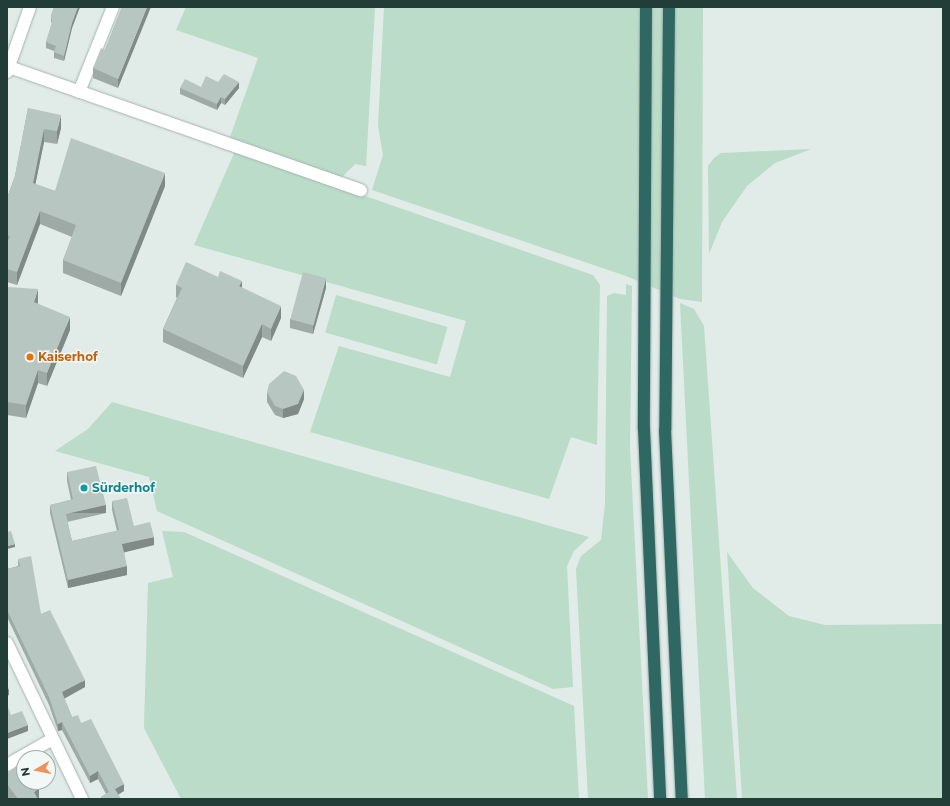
<!DOCTYPE html>
<html>
<head>
<meta charset="utf-8">
<style>
	body { margin:0 }
	#map { position:relative; width:950px; height:806px; overflow:hidden; background:#e1ebe8; font-family:Montserrat,sans-serif }
	div>[style] { position:absolute }
	.green>* { inset:0; background:#badcc8; transform-origin:0 0 }
	.roads { filter:drop-shadow(0 0 1px #a4b3b0) drop-shadow(0 0 1px #a4b3b0) }
	.street>* { height:12px; margin:-6px; padding:0 6px; transform-origin:6px; border-radius:6px; background:#fff }
	.highway>* { height:12px; margin:-6px; padding:0 6px; transform-origin:6px; border-radius:6px; background:#2f6762 }
	.wall>* { inset:0; background:#9daaa6 }
	.shaded-wall>* { inset:0; background:#808b87; transform-origin:0 0 }
	.building>* { inset:0; background:#b7c6c1; transform-origin:0 0 }
	.dots>* { width:11px; height:11px; translate:-50% -50%; box-sizing:border-box; border:2px solid #f2f8f6; border-radius:50% }
	span { translate:-50% -50%; white-space:nowrap; text-align:center; line-height:1.15; -webkit-text-stroke:3px #f2f8f6; paint-order:stroke }
	.food-label { font-size:12px; color:#c56008; font-weight:700 }
	.left { translate:0 -50%; text-align:left }
	.culture-label { font-size:12px; color:#0d838f; font-weight:700 }
	.frame { position:absolute; inset:0; border:8px solid #223c38; pointer-events:none }
	.north { position:absolute; left:16px; top:750px; width:40px; height:40px; box-sizing:border-box; background:#f2f8f6; border:1px solid #9fadaa; border-radius:50%; rotate:260deg; font-size:11px; font-weight:700; line-height:16px; text-align:center; color:#223c38 }
	.north::after { content:''; display:block; margin:auto; width:14px; height:18px; background:#ee925c; clip-path:polygon(50% 0,100% 100%,50% 72%,0 100%) }
</style>
</head>
<body>
<div id="map">
	<div class="green">
		<div style="clip-path:polygon(186px 7px,375px 7px,366px 166px,355px 164px,340px 179px,229px 140px,258px 58px,176px 30px)"></div>
		<div style="clip-path:polygon(384px 7px,703px 7px,702px 302px,680px 299px,626px 276px,372px 190px,383px 155px,378px 126px)"></div>
		<div style="clip-path:polygon(811px 149px,775px 163px,747px 186px,722px 222px,709px 254px,708px 166px,714px 158px,721px 153px)"></div>
		<div style="clip-path:polygon(235px 151px,593px 275px,600px 285px,597px 445px,571px 437px,549px 499px,310px 432px,339px 346px,450px 377px,466px 321px,194px 245px)"></div>
		<div style="clip-path:polygon(626px 284px,632px 286px,630px 448px,648px 799px,588px 799px,576px 569px,581px 556px,601px 540px,605px 504px,607px 296px,614px 293px,626px 295px)"></div>
		<div style="left:336px;top:295px;width:116px;height:39px;rotate:16deg"></div>
		<div style="clip-path:polygon(680px 303px,694px 309px,704px 326px,737px 799px,705px 799px)"></div>
		<div style="clip-path:polygon(112px 402px,589px 537px,574px 551px,567px 566px,573px 687px,553px 689px,157px 511px,149px 477px,55px 451px,88px 429px)"></div>
		<div style="clip-path:polygon(162px 531px,184px 532px,574px 706px,579px 799px,181px 799px,144px 728px,148px 583px,173px 577px)"></div>
		<div style="clip-path:polygon(727px 552px,753px 588px,789px 616px,825px 625px,943px 624px,943px 799px,742px 799px)"></div>
	</div>
	<div class="roads">
		<div class="street">
			<div style="left:9px;top:67px;width:373px;rotate:19.3deg"></div>
			<div style="left:7px;top:72px;width:69px;rotate:-70.5deg"></div>
			<div style="left:79px;top:92px;width:92px;rotate:-68.2deg"></div>
			<div style="left:7px;top:643px;width:173px;rotate:64.3deg"></div>
			<div style="left:7px;top:765px;width:51px;rotate:-29.6deg"></div>
		</div>
		<div class="highway">
			<div style="left:646px;top:7px;width:422px;rotate:90.3deg"></div>
			<div style="left:644px;top:429px;width:370px;rotate:87.5deg"></div>
			<div style="left:669px;top:7px;width:423px;rotate:90.5deg"></div>
			<div style="left:665px;top:430px;width:369px;rotate:87.4deg"></div>
		</div>
	</div>
	<div class="wall">
		<div style="clip-path:polygon(54px 7px,80px 7px,72px 28px,64px 61px,54px 58px,54px 51px,46px 48px,46px 42px,52px 24px,51px 21px,51px 16px)"></div>
		<div style="clip-path:polygon(122px 7px,118px 88px,93px 78px,93px 68px,105px 50px)"></div>
		<div style="clip-path:polygon(218px 82px,239px 88px,225px 105px,221px 103px,217px 110px,180px 94px,180px 88px,201px 87px)"></div>
		<div style="clip-path:polygon(28px 108px,61px 128px,57px 144px,44px 142px,35px 184px,55px 191px,165px 186px,121px 296px,63px 273px,63px 260px,72px 237px,40px 224px,17px 285px,7px 282px,7px 198px,15px 176px)"></div>
		<div style="clip-path:polygon(176px 285px,242px 288px,281px 318px,271px 341px,262px 337px,243px 378px,163px 342px,163px 329px,177px 298px,176px 297px)"></div>
		<div style="clip-path:polygon(7px 287px,38px 302px,38px 304px,70px 330px,47px 386px,38px 383px,26px 418px,7px 415px)"></div>
		<div style="clip-path:polygon(326px 288px,313px 334px,290px 328px,290px 319px)"></div>
		<div style="clip-path:polygon(267px 392px,304px 399px,298px 414px,283px 418px,275px 415px,267px 402px)"></div>
		<div style="clip-path:polygon(67px 472px,106px 513px,67px 522px,72px 541px,117px 531px,112px 510px,112px 501px,134px 526px,154px 545px,124px 552px,127px 575px,68px 588px,50px 513px,50px 505px,71px 500px,67px 481px)"></div>
		<div style="clip-path:polygon(18px 559px,41px 614px,85px 687px,64px 698px,72px 717px,81px 723px,124px 791px,118px 795px,121px 799px,101px 799px,101px 797px,106px 794px,98px 779px,90px 783px,62px 730px,58px 731px,49px 705px,8px 619px,7px 615px,7px 569px,18px 566px)"></div>
		<div style="clip-path:polygon(7px 773px,39px 799px,7px 799px)"></div>
	</div>
	<div class="shaded-wall">
		<div style="clip-path:polygon(78px 7px,80px 7px,72px 28px,64px 61px,64px 56px,72px 23px)"></div>
		<div style="clip-path:polygon(147px 7px,151px 7px,118px 88px,118px 79px)"></div>
		<div style="clip-path:polygon(239px 82px,239px 88px,225px 105px,225px 99px)"></div>
		<div style="clip-path:polygon(221px 97px,221px 103px,217px 110px,217px 104px)"></div>
		<div style="clip-path:polygon(61px 115px,61px 128px,57px 144px,57px 131px)"></div>
		<div style="clip-path:polygon(44px 129px,44px 142px,33px 196px,33px 183px)"></div>
		<div style="clip-path:polygon(165px 173px,165px 186px,121px 296px,121px 283px)"></div>
		<div style="clip-path:polygon(40px 211px,40px 224px,17px 285px,17px 272px)"></div>
		<div style="clip-path:polygon(326px 278px,326px 288px,313px 334px,313px 325px)"></div>
		<div style="clip-path:polygon(242px 281px,242px 293px,239px 286px)"></div>
		<div style="clip-path:polygon(38px 289px,38px 302px,34px 315px,34px 302px)"></div>
		<div style="clip-path:polygon(281px 306px,281px 318px,271px 341px,271px 329px)"></div>
		<div style="clip-path:polygon(70px 317px,70px 330px,47px 386px,47px 373px)"></div>
		<div style="clip-path:polygon(262px 324px,262px 337px,243px 378px,243px 366px)"></div>
		<div style="clip-path:polygon(38px 370px,38px 383px,26px 418px,26px 405px)"></div>
		<div style="clip-path:polygon(304px 390px,304px 399px,298px 414px,283px 418px,283px 409px)"></div>
		<div style="left:106px;top:505px;width:8px;height:41px;rotate:90deg"></div>
		<div style="clip-path:polygon(154px 537px,154px 545px,122px 553px,122px 544px)"></div>
		<div style="clip-path:polygon(15px 544px,15px 547px,7px 549px,7px 546px)"></div>
		<div style="clip-path:polygon(127px 566px,127px 575px,68px 588px,68px 580px)"></div>
		<div style="clip-path:polygon(85px 680px,85px 687px,62px 700px,62px 692px)"></div>
		<div style="clip-path:polygon(9px 689px,9px 695px,7px 696px,7px 690px)"></div>
		<div style="clip-path:polygon(62px 722px,62px 730px,58px 731px,58px 724px)"></div>
		<div style="clip-path:polygon(28px 725px,28px 731px,7px 739px,7px 733px)"></div>
		<div style="clip-path:polygon(98px 771px,98px 779px,90px 783px,90px 776px)"></div>
		<div style="clip-path:polygon(124px 784px,124px 791px,115px 796px,115px 789px)"></div>
		<div style="clip-path:polygon(39px 788px,39px 799px,34px 799px,34px 792px)"></div>
	</div>
	<div class="building">
		<div style="clip-path:polygon(54px 7px,78px 7px,72px 23px,64px 56px,54px 52px,56px 46px,46px 42px,52px 22px,51px 16px)"></div>
		<div style="clip-path:polygon(122px 7px,147px 7px,118px 79px,93px 68px,101px 48px,105px 50px)"></div>
		<div style="clip-path:polygon(224px 74px,239px 82px,225px 99px,221px 97px,217px 104px,180px 88px,185px 79px,201px 87px,206px 76px,218px 82px)"></div>
		<div style="clip-path:polygon(28px 108px,61px 115px,57px 131px,44px 129px,33px 183px,55px 191px,71px 138px,165px 173px,121px 283px,63px 260px,76px 225px,40px 211px,17px 272px,7px 269px,7px 243px,10px 236px,7px 235px,7px 198px,15px 176px)"></div>
		<div style="clip-path:polygon(186px 262px,218px 277px,220px 271px,242px 281px,239px 286px,281px 306px,271px 329px,262px 324px,243px 366px,163px 329px,182px 288px,176px 285px)"></div>
		<div style="left:303px;top:272px;width:24px;height:49px;rotate:15deg"></div>
		<div style="clip-path:polygon(7px 287px,38px 289px,34px 302px,70px 317px,47px 373px,38px 370px,26px 405px,7px 402px)"></div>
		<div style="clip-path:polygon(284px 371px,296px 376px,304px 390px,298px 404px,283px 409px,275px 406px,267px 392px,269px 384px)"></div>
		<div style="clip-path:polygon(96px 466px,106px 505px,66px 514px,72px 541px,119px 530px,112px 501px,127px 498px,134px 526px,150px 522px,154px 537px,122px 544px,127px 566px,68px 580px,50px 505px,73px 499px,67px 472px)"></div>
		<div style="clip-path:polygon(11px 531px,15px 544px,7px 546px,7px 532px)"></div>
		<div style="clip-path:polygon(31px 556px,41px 614px,50px 610px,85px 680px,62px 692px,72px 717px,78px 715px,81px 723px,91px 719px,124px 784px,115px 789px,121px 799px,102px 799px,101px 797px,109px 792px,98px 771px,90px 776px,62px 722px,58px 724px,49px 697px,8px 612px,7px 607px,7px 569px,20px 566px,18px 559px)"></div>
		<div style="clip-path:polygon(7px 685px,9px 689px,7px 690px)"></div>
		<div style="clip-path:polygon(7px 705px,11px 715px,22px 711px,28px 725px,7px 733px)"></div>
		<div style="clip-path:polygon(24px 760px,24px 782px,36px 782px,39px 788px,34px 792px,38px 799px,18px 799px,7px 784px,7px 773px)"></div>
	</div>
	<div class="dots">
		<div style="left:30px;top:357px;background:#e8710a"></div>
		<div style="left:84px;top:488px;background:#0f9aa8"></div>
	</div>
	<div class="food-label">
		<span class="left" style="left:38px;top:357px">Kaiserhof</span>
	</div>
	<div class="culture-label">
		<span class="left" style="left:92px;top:488px">Sürderhof</span>
	</div>
	<div class="frame"></div>
	<div class="north">N</div>
</div>
</body>
</html>
